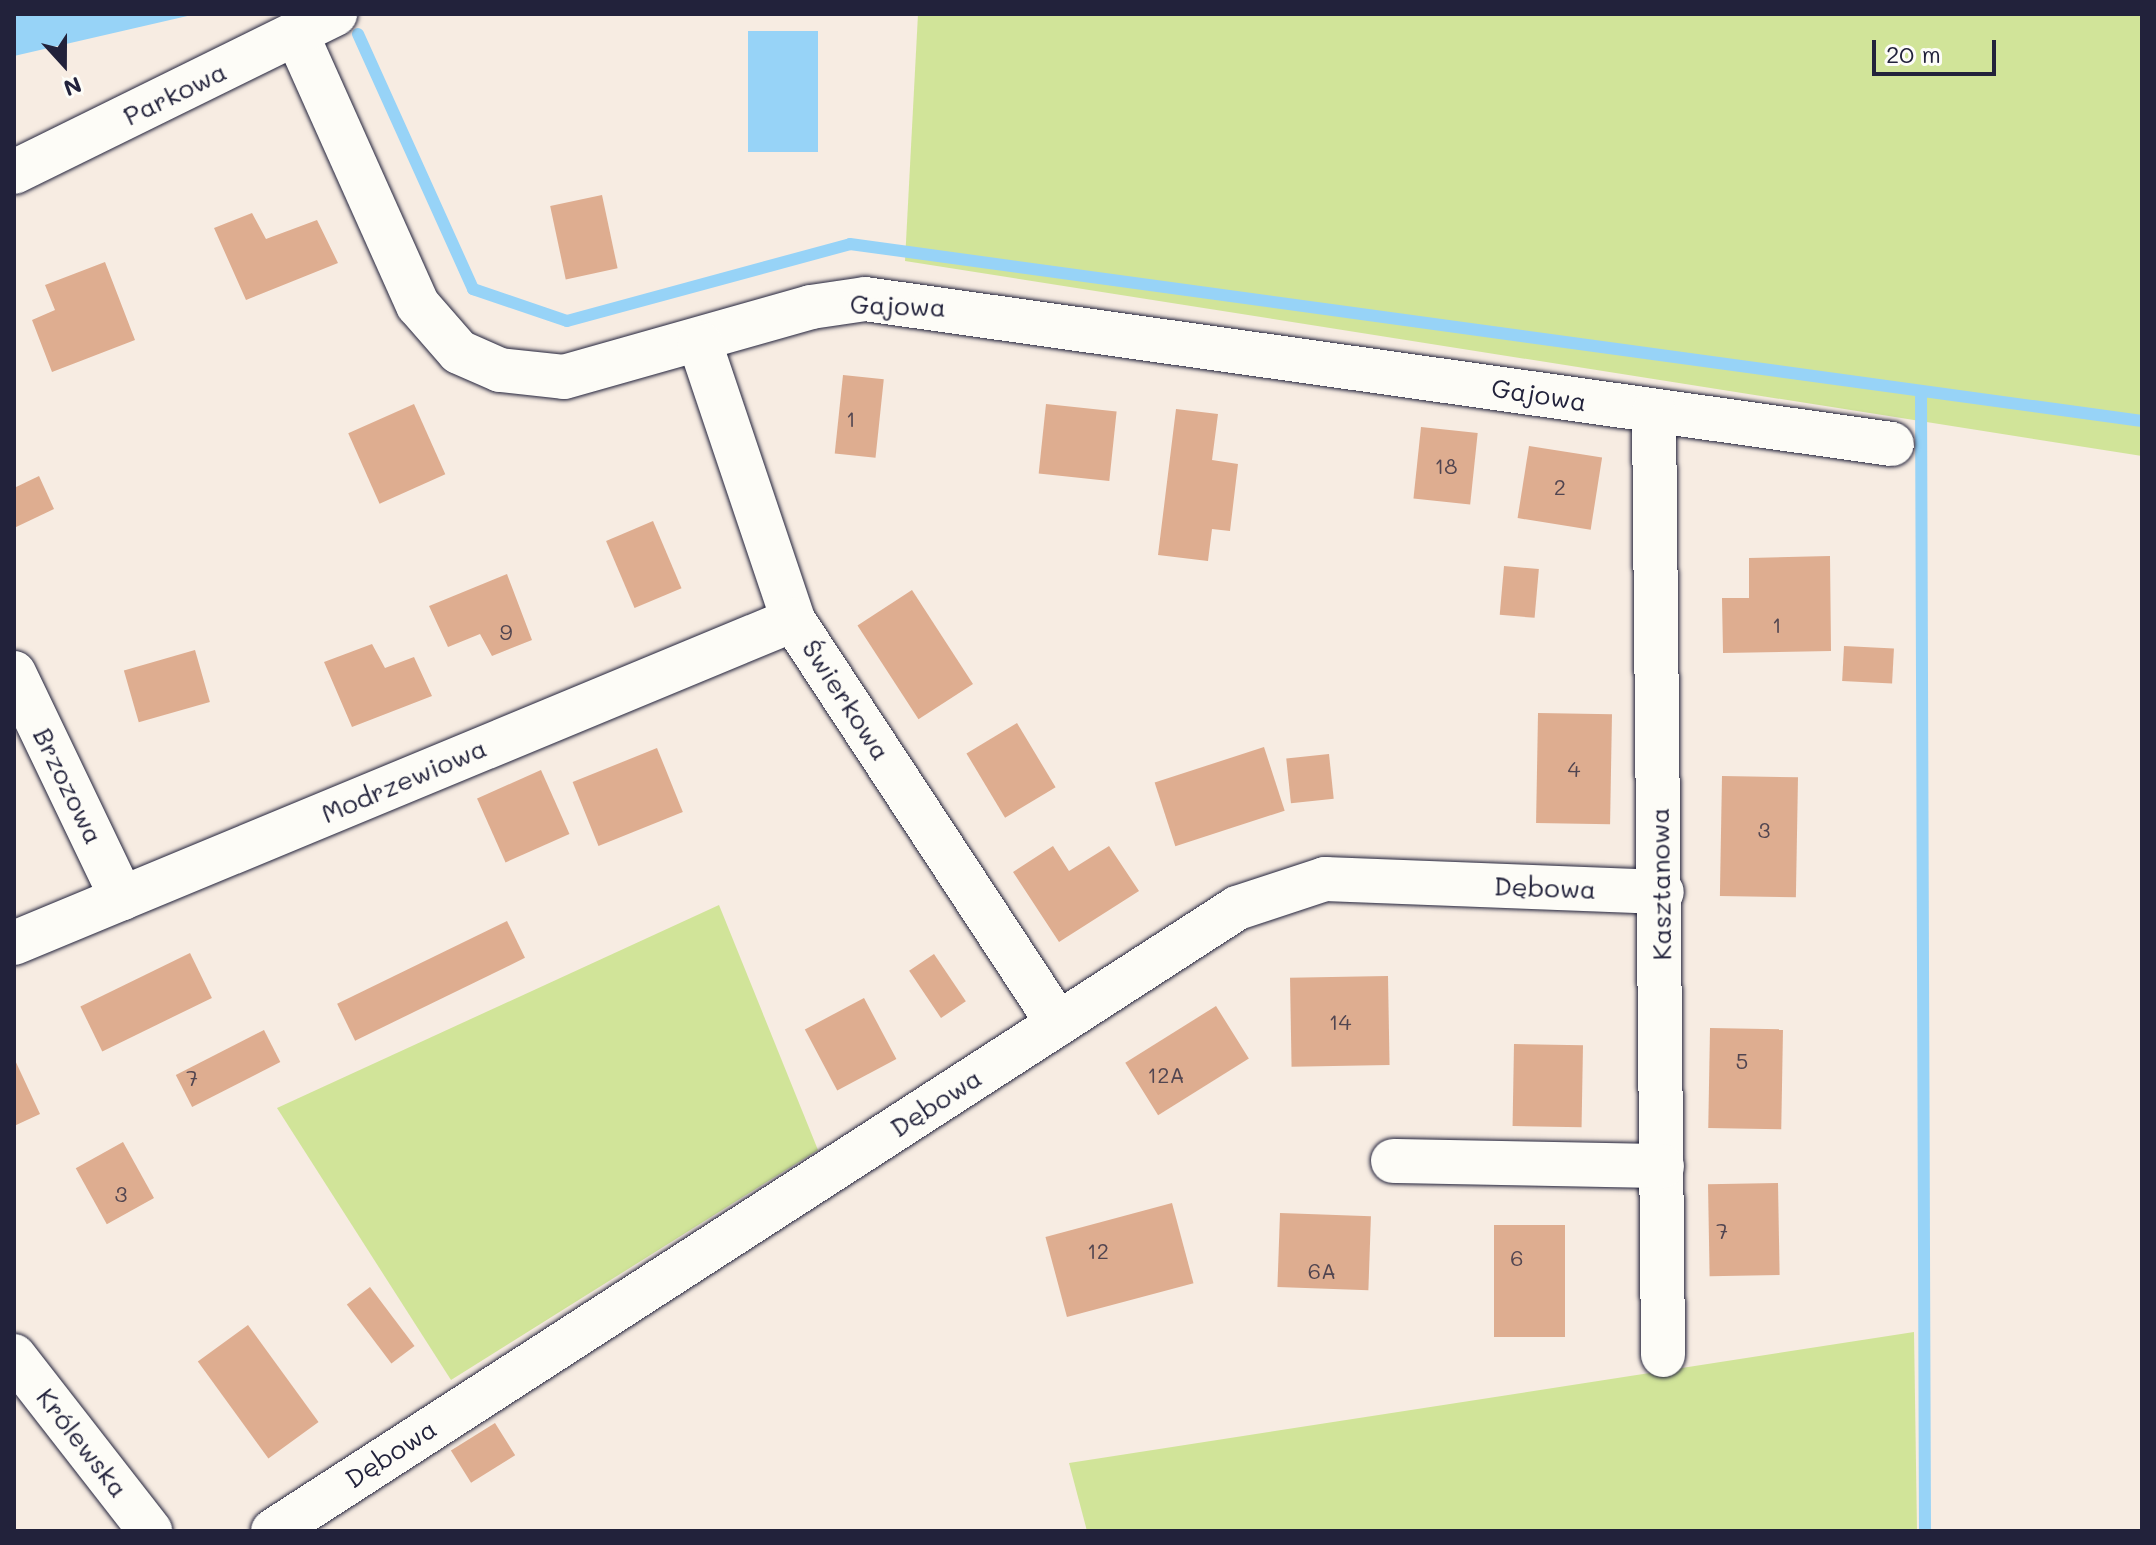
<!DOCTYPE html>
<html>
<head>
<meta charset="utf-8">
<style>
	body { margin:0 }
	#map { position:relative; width:2156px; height:1545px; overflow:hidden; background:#f7ece2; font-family:Mali,sans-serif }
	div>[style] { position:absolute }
	.green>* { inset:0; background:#d1e499 }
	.water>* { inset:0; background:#97d3f7; transform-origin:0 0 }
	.stream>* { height:12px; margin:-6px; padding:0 6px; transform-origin:6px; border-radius:6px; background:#97d3f7 }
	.building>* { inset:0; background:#dead90; transform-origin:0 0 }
	.roads { filter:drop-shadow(0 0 2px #22223b) drop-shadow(0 0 2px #22223b) }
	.minor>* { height:44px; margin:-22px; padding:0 22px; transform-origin:22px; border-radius:22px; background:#fdfcf7 }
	span { translate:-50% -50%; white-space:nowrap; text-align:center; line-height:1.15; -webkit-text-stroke:6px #fdfcf7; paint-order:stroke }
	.number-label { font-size:22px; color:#514550 }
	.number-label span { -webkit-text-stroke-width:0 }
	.street-label { font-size:26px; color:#22223b }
	.frame { position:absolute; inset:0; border:16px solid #22223b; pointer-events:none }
	.north { position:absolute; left:24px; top:24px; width:80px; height:80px; -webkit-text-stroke:6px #fdfcf7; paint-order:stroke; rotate:159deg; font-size:22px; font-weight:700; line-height:32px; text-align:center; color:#22223b }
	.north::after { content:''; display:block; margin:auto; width:28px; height:36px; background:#22223b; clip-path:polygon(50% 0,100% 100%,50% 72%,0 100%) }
	.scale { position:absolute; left:1872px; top:40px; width:124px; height:36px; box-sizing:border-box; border:4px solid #22223b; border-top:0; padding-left:10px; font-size:24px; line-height:28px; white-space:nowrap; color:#22223b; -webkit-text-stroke:6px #fdfcf7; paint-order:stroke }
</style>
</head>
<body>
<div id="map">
	<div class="green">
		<div style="clip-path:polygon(918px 14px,2142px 14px,2142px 456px,905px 261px)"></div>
		<div style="clip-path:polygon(719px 905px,818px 1150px,451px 1380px,277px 1108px)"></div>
		<div style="clip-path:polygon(1914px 1332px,1917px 1531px,1087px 1531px,1069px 1463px)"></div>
	</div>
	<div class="water">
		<div style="clip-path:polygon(14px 14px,196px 14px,14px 56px)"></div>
		<div style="left:818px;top:31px;width:121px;height:70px;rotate:90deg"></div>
	</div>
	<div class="stream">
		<div style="left:358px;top:34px;width:280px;rotate:65.7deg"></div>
		<div style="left:473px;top:289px;width:99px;rotate:18.8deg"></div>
		<div style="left:567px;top:321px;width:293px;rotate:-15.2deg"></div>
		<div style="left:850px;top:244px;width:1304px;rotate:7.8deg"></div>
		<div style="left:1921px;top:391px;width:1140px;rotate:89.8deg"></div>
	</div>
	<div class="building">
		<div style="left:602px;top:195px;width:75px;height:53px;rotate:78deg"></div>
		<div style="clip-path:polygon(252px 213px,266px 239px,317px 220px,338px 263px,246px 300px,214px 228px)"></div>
		<div style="clip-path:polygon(105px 262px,135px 340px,52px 372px,32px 320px,55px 310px,45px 285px)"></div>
		<div style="left:843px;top:375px;width:41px;height:79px;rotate:6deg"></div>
		<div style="left:414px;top:404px;width:77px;height:72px;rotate:66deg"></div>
		<div style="left:1046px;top:404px;width:71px;height:70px;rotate:6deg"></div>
		<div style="clip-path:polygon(1176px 409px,1218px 414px,1212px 460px,1238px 464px,1230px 531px,1212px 529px,1208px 561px,1158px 555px)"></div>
		<div style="left:1421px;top:427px;width:57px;height:72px;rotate:6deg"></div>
		<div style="left:1529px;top:446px;width:74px;height:73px;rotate:9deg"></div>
		<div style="clip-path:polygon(39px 476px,54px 509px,14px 528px,14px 488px)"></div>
		<div style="left:653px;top:521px;width:73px;height:51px;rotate:67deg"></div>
		<div style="clip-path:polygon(1830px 556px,1831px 651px,1723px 653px,1722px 598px,1749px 598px,1749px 558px)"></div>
		<div style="left:1504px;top:566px;width:35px;height:49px;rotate:5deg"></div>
		<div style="clip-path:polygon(507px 574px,532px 640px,492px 656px,480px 634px,448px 647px,429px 606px)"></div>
		<div style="left:912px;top:590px;width:112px;height:65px;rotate:57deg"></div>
		<div style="clip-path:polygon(372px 644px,385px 668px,414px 657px,432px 696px,352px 727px,324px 662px)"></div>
		<div style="left:1844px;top:646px;width:50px;height:35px;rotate:3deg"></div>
		<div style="left:195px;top:650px;width:54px;height:74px;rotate:74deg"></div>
		<div style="left:1538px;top:713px;width:74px;height:110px;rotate:1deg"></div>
		<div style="left:1017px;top:723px;width:75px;height:59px;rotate:59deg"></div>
		<div style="left:1264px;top:747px;width:67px;height:115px;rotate:72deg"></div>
		<div style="left:657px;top:748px;width:69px;height:91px;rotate:68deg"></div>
		<div style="left:1329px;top:754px;width:45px;height:43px;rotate:84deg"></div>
		<div style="left:541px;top:770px;width:70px;height:70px;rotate:66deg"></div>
		<div style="left:1722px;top:776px;width:76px;height:120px;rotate:1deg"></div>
		<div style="clip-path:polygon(1053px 846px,1069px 871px,1109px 846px,1139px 891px,1059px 942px,1013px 872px)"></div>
		<div style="left:507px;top:921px;width:41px;height:189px;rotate:64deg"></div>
		<div style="left:190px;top:953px;width:50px;height:122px;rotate:64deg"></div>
		<div style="left:934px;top:954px;width:57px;height:30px;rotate:56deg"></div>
		<div style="left:1388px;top:976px;width:89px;height:98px;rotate:89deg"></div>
		<div style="left:864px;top:998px;width:69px;height:67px;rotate:62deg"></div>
		<div style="left:1216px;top:1006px;width:62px;height:107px;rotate:58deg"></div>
		<div style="left:1710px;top:1028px;width:73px;height:100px;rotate:1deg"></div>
		<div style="left:264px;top:1030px;width:36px;height:99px;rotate:63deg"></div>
		<div style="left:1514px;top:1044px;width:69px;height:82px;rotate:1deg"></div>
		<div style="clip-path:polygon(14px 1058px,40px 1114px,14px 1126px)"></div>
		<div style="left:123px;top:1142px;width:64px;height:54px;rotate:61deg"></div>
		<div style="left:1778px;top:1183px;width:92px;height:70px;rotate:89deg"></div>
		<div style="left:1172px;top:1203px;width:83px;height:131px;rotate:75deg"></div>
		<div style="left:1280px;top:1213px;width:91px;height:74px;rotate:2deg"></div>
		<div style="left:1494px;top:1225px;width:71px;height:112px"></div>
		<div style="left:370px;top:1287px;width:74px;height:29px;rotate:53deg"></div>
		<div style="left:248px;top:1325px;width:120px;height:62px;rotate:54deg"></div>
		<div style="left:495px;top:1423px;width:38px;height:52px;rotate:58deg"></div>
	</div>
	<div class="roads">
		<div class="minor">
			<div style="left:297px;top:35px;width:296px;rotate:65.9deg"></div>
			<div style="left:418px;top:305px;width:62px;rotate:48.9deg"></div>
			<div style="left:459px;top:352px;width:45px;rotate:23.7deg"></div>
			<div style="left:500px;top:370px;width:64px;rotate:6.2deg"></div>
			<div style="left:564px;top:377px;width:257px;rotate:-15.8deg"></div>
			<div style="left:811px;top:307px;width:55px;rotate:-8.4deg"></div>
			<div style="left:865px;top:299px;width:1037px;rotate:8.04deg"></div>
			<div style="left:14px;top:172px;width:358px;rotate:-26.2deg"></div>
			<div style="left:700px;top:343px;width:292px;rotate:71.4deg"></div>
			<div style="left:793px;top:620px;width:483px;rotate:56.7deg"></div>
			<div style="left:1654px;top:412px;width:943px;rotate:89.45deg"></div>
			<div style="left:14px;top:673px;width:250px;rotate:64.4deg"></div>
			<div style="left:14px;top:943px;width:843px;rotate:-22.52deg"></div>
			<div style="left:1393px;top:1161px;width:269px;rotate:1.1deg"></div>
			<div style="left:14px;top:1356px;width:222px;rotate:52.1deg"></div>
			<div style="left:273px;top:1531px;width:1148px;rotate:-32.87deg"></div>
			<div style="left:1237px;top:908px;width:93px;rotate:-18.2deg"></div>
			<div style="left:1325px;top:879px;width:337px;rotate:2.2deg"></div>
		</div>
	</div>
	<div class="number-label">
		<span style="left:851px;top:419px">1</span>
		<span style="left:1446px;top:466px">18</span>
		<span style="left:1560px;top:487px">2</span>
		<span style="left:1777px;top:625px">1</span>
		<span style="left:506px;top:632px">9</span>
		<span style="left:1574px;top:769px">4</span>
		<span style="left:1764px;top:830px">3</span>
		<span style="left:1340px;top:1022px">14</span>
		<span style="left:1742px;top:1061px">5</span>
		<span style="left:1166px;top:1075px">12A</span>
		<span style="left:192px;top:1078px">7</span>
		<span style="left:121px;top:1194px">3</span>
		<span style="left:1722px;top:1231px">7</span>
		<span style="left:1098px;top:1251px">12</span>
		<span style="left:1517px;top:1258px">6</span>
		<span style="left:1322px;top:1271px">6A</span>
	</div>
	<div class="street-label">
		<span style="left:175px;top:94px;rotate:-26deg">Parkowa</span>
		<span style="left:898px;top:306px;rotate:2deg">Gajowa</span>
		<span style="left:1539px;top:395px;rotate:9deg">Gajowa</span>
		<span style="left:846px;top:700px;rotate:57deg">Świerkowa</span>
		<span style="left:404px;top:781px;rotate:-23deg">Modrzewiowa</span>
		<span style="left:68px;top:786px;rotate:64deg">Brzozowa</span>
		<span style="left:1661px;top:884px;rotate:-91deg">Kasztanowa</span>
		<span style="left:1545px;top:888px;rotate:2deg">Dębowa</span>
		<span style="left:936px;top:1103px;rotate:-33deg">Dębowa</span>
		<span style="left:82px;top:1443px;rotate:52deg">Królewska</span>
		<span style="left:391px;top:1454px;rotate:-33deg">Dębowa</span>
	</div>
	<div class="frame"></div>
	<div class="north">N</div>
	<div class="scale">20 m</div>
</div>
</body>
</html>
